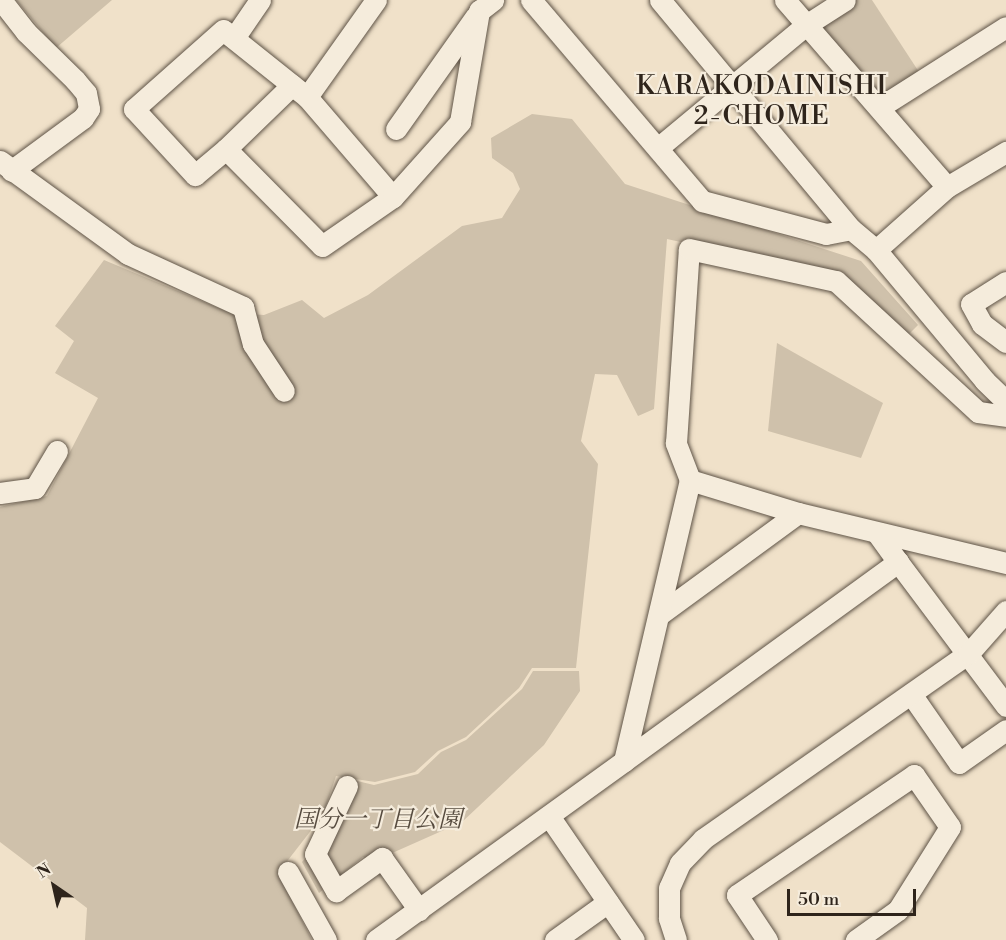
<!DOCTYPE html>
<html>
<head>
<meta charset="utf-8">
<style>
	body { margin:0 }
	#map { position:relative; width:1006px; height:940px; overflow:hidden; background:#f0e1c9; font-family:"Libre Bodoni","Noto Serif JP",serif }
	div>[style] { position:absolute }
	.green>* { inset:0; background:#cfc1ab }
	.roads { filter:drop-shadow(0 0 2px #5e5346) drop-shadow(0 0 2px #5e5346) }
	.minor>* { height:21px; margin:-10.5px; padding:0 10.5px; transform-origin:10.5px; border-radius:10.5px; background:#f5ecdc }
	span { translate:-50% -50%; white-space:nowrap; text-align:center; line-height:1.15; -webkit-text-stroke:4.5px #f5ecdc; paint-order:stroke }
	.park-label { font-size:24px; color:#564b3f; font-style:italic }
	.neighbourhood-label { font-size:26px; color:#2e241b; letter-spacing:1.5px }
	.north { position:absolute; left:24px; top:856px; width:60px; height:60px; -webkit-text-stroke:4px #f5ecdc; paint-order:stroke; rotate:326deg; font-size:16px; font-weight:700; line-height:24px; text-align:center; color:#2e241b }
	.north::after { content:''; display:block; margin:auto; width:21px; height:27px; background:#2e241b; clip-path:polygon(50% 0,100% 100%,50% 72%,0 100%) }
	.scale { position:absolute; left:787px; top:889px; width:129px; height:27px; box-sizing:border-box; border:3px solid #2e241b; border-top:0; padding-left:8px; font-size:18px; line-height:21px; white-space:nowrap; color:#2e241b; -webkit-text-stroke:4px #f5ecdc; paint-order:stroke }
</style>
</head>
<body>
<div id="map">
	<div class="green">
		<div style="clip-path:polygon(16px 0,112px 0,56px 48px)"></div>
		<div style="clip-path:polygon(855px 0,872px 0,919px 72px,877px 97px,813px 26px)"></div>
		<div style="clip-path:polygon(532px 114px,572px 119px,625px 184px,861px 261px,918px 325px,906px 337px,835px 276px,667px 239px,654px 409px,638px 416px,617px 375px,595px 374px,581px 441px,598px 464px,576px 668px,532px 668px,519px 688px,466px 737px,438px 751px,415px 772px,375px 782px,336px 776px,323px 815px,278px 873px,312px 940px,85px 940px,87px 908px,0 842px,0 507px,47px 496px,98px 398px,55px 373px,74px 341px,55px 326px,104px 260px,228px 312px,264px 315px,302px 300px,324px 318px,368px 295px,462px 226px,502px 218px,520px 189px,513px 173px,492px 158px,491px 138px)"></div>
		<div style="clip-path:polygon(777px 343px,883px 403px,861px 458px,768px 431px)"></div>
		<div style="clip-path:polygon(533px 671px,579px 671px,580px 691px,544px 745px,462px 822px,372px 862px,363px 857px,319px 893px,302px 862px,338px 822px,353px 780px,374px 785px,418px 774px,441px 752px,466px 740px,522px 689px)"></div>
	</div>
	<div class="roads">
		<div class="minor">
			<div style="left:1px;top:0;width:41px;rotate:52deg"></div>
			<div style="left:26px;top:32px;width:69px;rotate:44.4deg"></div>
			<div style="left:75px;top:80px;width:17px;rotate:50deg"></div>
			<div style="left:86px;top:93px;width:16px;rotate:79deg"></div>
			<div style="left:89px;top:109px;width:11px;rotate:124deg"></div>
			<div style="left:83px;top:118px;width:89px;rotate:143.6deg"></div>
			<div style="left:531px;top:0;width:264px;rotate:49.6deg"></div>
			<div style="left:702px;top:201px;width:128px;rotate:14.9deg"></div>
			<div style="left:826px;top:234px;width:25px;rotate:-11deg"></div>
			<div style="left:660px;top:0;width:298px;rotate:50.2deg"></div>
			<div style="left:851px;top:229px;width:33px;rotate:40deg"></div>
			<div style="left:876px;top:250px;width:170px;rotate:50.2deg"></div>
			<div style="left:985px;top:381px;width:29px;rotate:44deg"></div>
			<div style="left:785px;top:0;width:247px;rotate:49.1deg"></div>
			<div style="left:234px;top:38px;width:46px;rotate:-55.6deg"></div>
			<div style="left:307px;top:97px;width:119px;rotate:-54.6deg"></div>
			<div style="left:880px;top:107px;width:149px;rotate:-32.4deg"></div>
			<div style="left:396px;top:129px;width:138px;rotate:-54.7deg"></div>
			<div style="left:659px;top:147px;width:191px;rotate:-39.7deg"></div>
			<div style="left:806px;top:25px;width:46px;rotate:-32.7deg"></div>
			<div style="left:226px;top:149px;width:92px;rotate:-44.1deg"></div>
			<div style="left:0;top:161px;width:158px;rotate:36deg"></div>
			<div style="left:128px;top:254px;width:127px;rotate:24.7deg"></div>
			<div style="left:243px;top:307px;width:38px;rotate:75deg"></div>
			<div style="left:253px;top:344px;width:56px;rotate:56.6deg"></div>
			<div style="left:393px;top:197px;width:132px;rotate:-130.7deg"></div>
			<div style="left:307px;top:97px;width:107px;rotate:-141.4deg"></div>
			<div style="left:223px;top:30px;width:119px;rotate:138.4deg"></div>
			<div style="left:134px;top:109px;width:90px;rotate:47.3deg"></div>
			<div style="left:195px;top:175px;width:40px;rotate:-40deg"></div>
			<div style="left:226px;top:149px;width:136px;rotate:45.3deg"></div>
			<div style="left:322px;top:246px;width:86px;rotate:-34.6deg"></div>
			<div style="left:393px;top:197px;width:101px;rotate:-48.2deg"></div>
			<div style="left:460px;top:122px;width:113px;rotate:-80.3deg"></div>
			<div style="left:479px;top:11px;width:18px;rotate:-38deg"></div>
			<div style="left:876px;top:250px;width:95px;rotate:-41.6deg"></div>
			<div style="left:947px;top:187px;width:69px;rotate:-30.7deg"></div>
			<div style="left:1006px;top:282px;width:41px;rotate:147.8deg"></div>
			<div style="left:971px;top:304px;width:23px;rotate:61deg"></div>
			<div style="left:982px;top:324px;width:30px;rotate:37deg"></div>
			<div style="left:690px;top:480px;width:113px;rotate:17deg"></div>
			<div style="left:798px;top:513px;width:214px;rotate:13.5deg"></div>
			<div style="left:0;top:493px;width:35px;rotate:-8deg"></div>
			<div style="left:35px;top:488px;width:43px;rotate:-59.3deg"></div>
			<div style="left:898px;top:562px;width:180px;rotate:53.1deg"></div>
			<div style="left:660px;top:614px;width:171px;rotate:-36.2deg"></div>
			<div style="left:911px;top:694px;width:84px;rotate:55.2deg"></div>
			<div style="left:959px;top:763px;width:57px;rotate:-35.1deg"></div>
			<div style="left:624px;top:761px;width:339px;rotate:-36deg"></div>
			<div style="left:898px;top:562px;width:36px;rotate:-126deg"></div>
			<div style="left:347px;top:786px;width:75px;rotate:115.2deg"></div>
			<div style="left:315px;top:854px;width:43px;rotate:60.4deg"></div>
			<div style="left:336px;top:891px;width:57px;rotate:-35.7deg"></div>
			<div style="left:382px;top:858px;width:64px;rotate:54.6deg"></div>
			<div style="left:549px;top:816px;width:150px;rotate:55.6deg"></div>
			<div style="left:288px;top:872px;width:78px;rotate:60.8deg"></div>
			<div style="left:376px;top:940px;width:306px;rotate:-35.8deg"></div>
			<div style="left:624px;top:761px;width:289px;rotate:-76.8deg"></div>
			<div style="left:690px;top:480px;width:40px;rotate:-111deg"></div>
			<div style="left:676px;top:443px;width:194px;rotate:-86.2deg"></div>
			<div style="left:689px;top:249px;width:150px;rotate:12.3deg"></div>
			<div style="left:836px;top:281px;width:193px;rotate:42.7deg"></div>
			<div style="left:978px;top:412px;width:28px;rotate:8deg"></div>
			<div style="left:555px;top:940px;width:65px;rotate:-35.6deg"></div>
			<div style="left:676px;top:940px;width:23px;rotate:-108deg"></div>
			<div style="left:669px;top:918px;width:30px;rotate:-90deg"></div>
			<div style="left:669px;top:888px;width:27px;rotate:-66deg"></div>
			<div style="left:680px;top:863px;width:33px;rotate:-46deg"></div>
			<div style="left:703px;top:839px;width:325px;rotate:-35deg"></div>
			<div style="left:969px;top:653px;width:56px;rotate:-48.6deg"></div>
			<div style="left:767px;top:940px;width:54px;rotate:-123.7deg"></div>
			<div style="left:737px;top:895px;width:214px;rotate:-34.1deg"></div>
			<div style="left:914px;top:775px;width:63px;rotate:55.3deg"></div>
			<div style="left:950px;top:827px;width:98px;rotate:122.1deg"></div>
			<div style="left:898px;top:910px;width:52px;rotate:144.5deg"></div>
		</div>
	</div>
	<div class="park-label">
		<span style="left:378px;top:821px">国分一丁目公園</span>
	</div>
	<div class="neighbourhood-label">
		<span style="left:762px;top:102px">KARAKODAINISHI<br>2-CHOME</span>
	</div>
	<div class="north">N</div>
	<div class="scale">50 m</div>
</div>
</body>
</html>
